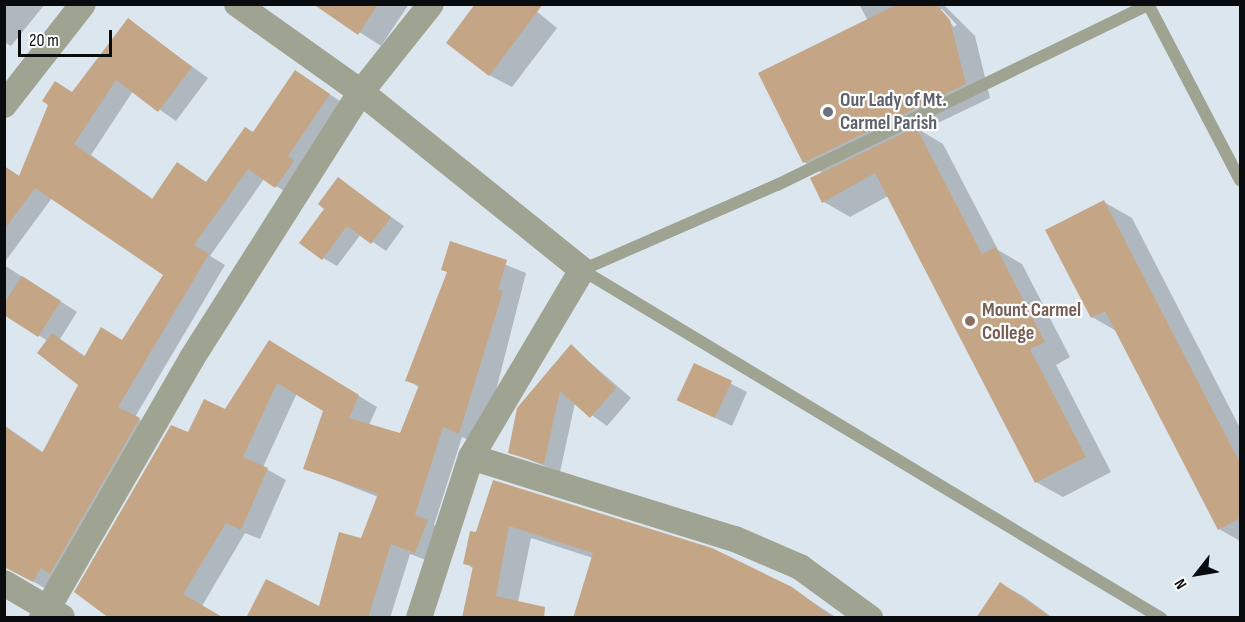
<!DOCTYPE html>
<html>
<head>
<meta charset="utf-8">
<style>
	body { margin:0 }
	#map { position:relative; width:1245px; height:622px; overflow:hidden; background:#dce6ef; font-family:"Sofia Sans Condensed",sans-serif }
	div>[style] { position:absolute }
	.shadow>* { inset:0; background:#0003 }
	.building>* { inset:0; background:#c4a686; transform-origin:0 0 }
	.lane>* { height:12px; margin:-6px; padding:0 6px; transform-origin:6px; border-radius:6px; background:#9ea392 }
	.street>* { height:26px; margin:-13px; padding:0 13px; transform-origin:13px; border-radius:13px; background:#9ea392 }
	.dots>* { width:16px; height:16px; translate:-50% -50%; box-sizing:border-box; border:3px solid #fff; border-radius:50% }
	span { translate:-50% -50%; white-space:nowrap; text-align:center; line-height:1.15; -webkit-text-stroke:4.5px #fff; paint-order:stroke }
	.worship-label { font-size:20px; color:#5b616d; font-weight:700 }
	.left { translate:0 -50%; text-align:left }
	.education-label { font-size:20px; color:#785e54; font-weight:700 }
	.frame { position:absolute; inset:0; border:6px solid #090c0f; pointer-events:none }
	.north { position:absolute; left:1167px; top:544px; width:60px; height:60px; -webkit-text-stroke:4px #fff; paint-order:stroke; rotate:239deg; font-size:16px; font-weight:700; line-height:24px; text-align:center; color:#090c0f }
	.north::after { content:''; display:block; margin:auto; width:21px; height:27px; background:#090c0f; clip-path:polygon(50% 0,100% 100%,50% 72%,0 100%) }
	.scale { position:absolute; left:18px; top:30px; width:94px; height:27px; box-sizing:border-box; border:3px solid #090c0f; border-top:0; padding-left:8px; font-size:18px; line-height:21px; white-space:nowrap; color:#090c0f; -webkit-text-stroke:4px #fff; paint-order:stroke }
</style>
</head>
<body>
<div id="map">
	<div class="shadow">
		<div style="clip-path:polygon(4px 4px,45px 4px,11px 46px,4px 42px)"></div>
		<div style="clip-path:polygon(316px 4px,409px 4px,381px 46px)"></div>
		<div style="clip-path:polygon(evenodd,859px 4px,943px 4px,975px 36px,990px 98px,921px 131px,943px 144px,998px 250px,1022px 264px,1070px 357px,1056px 365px,1111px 472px,1063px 497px,1036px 482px,888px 196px,850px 217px,824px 202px,823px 173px,804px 162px,868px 21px,859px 4px,938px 9px,942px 9px,957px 25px,954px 27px,938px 9px)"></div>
		<div style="clip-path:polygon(535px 10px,557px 28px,512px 87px,489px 75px)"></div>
		<div style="clip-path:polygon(128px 20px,208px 78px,176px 121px,133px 91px,91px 155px,154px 200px,178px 164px,207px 183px,254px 133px,296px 72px,346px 105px,293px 196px,264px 179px,210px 256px,225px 265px,135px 417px,156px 429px,50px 591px,4px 565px,4px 425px,44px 453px,80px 385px,48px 341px,4px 314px,4px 265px,77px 312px,60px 339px,85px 356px,122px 342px,165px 274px,52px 198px,4px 263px,4px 166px,21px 177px)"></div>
		<div style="clip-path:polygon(338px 179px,404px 226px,386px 251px,361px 234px,337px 266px,323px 258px,326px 209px)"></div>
		<div style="clip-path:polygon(1104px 202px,1132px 218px,1240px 428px,1240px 541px,1219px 529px,1118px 332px,1092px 317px)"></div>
		<div style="clip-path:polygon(451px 243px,526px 273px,489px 418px,478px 444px,462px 437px,434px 525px,446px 532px,434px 563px,410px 554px,390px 618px,248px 618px,319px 608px,362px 540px,378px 497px,305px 468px,324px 410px,297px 393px,263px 467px,286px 480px,260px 539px,245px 533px,202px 606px,112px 618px,189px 434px,226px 410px,288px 353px,377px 407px,369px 425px,401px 435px,420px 388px,407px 380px,448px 272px)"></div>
		<div style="clip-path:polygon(571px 346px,631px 398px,607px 426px,575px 403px,560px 472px,509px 452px)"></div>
		<div style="clip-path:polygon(695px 365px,747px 392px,732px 426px,695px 408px)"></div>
		<div style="clip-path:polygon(494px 481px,791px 588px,837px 618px,687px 618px,593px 558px,531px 538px,518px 602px,548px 618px,464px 618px,474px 569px,465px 563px)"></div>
		<div style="clip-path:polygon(1001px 584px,1023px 596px,1053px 618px,978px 618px)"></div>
	</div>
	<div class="building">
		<div style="clip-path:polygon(313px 4px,378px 4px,358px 35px)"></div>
		<div style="clip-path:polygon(475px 4px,543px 4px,489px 76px,446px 43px)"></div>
		<div style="clip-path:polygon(898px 4px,936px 4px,950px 20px,966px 84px,803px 163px,758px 73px)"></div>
		<div style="clip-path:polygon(128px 18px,192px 67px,158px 112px,116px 80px,74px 144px,152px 199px,177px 162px,206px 182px,245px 127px,253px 132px,295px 70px,330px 94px,288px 156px,294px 161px,275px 188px,248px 169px,194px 245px,209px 254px,118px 407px,140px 418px,50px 574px,41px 568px,33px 582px,4px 567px,4px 426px,42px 453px,78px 385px,37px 353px,52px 333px,84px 357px,101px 327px,122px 340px,163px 275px,35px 188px,4px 230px,4px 166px,19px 176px,48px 105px,42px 101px,55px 81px,72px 92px)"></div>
		<div style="clip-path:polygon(916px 127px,982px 254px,996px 247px,1045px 342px,1030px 349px,1086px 457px,1035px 483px,875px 173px,822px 203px,810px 178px)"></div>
		<div style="clip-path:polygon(338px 177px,391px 217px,371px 244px,347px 226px,322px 260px,299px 243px,324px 209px,318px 204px)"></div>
		<div style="clip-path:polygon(1104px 200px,1240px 463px,1240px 518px,1218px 530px,1105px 311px,1091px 318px,1045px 230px)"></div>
		<div style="clip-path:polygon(450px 241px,507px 260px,498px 289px,503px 291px,459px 434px,443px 427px,415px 515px,428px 520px,415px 553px,391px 544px,368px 618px,246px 618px,266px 579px,319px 606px,339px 532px,361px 538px,378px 494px,303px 469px,323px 411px,277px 383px,243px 457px,268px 468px,241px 530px,226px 523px,183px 594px,224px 618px,109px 618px,74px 592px,171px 425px,188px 432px,204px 399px,225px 409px,269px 340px,359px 395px,349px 418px,400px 433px,419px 385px,405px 381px,447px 272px,441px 270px)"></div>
		<div style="clip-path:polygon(22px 276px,61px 301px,38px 337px,4px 315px,4px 303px)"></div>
		<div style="clip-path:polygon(571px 344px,616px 388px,590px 418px,560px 391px,544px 464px,508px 453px,517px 408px)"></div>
		<div style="left:694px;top:363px;width:42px;height:41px;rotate:25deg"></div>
		<div style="clip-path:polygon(493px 480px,712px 548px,792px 587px,834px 618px,573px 618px,593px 553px,509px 526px,496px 596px,545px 607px,544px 618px,462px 618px,473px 566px,463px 564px,470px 531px,476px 532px)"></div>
		<div style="clip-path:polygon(1000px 582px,1052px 618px,976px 618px)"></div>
	</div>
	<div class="lane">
		<div style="left:1148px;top:4px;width:199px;rotate:62.4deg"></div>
		<div style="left:582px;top:270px;width:676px;rotate:31.01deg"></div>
		<div style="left:582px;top:270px;width:213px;rotate:-23.6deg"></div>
		<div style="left:777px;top:185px;width:412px;rotate:-25.9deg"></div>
	</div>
	<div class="street">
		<div style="left:237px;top:4px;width:152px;rotate:35.4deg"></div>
		<div style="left:361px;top:92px;width:284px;rotate:38.8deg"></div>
		<div style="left:582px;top:270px;width:217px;rotate:120.7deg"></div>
		<div style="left:471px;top:457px;width:169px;rotate:107.9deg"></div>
		<div style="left:4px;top:105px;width:128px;rotate:-52deg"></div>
		<div style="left:471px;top:457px;width:276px;rotate:17.3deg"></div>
		<div style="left:735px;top:539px;width:71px;rotate:23.3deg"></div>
		<div style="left:800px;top:567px;width:87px;rotate:36.1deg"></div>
		<div style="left:4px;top:583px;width:67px;rotate:30.4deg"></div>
		<div style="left:42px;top:618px;width:300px;rotate:-60deg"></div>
		<div style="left:192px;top:358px;width:315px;rotate:-57.6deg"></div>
		<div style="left:361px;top:92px;width:112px;rotate:-51.5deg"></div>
	</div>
	<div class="dots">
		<div style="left:828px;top:112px;background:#6b7280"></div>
		<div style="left:970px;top:321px;background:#8d6e63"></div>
	</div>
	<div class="worship-label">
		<span class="left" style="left:840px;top:112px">Our Lady of Mt.<br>Carmel Parish</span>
	</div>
	<div class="education-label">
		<span class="left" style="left:982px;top:322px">Mount Carmel<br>College</span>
	</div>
	<div class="frame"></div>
	<div class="north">N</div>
	<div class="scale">20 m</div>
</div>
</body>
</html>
